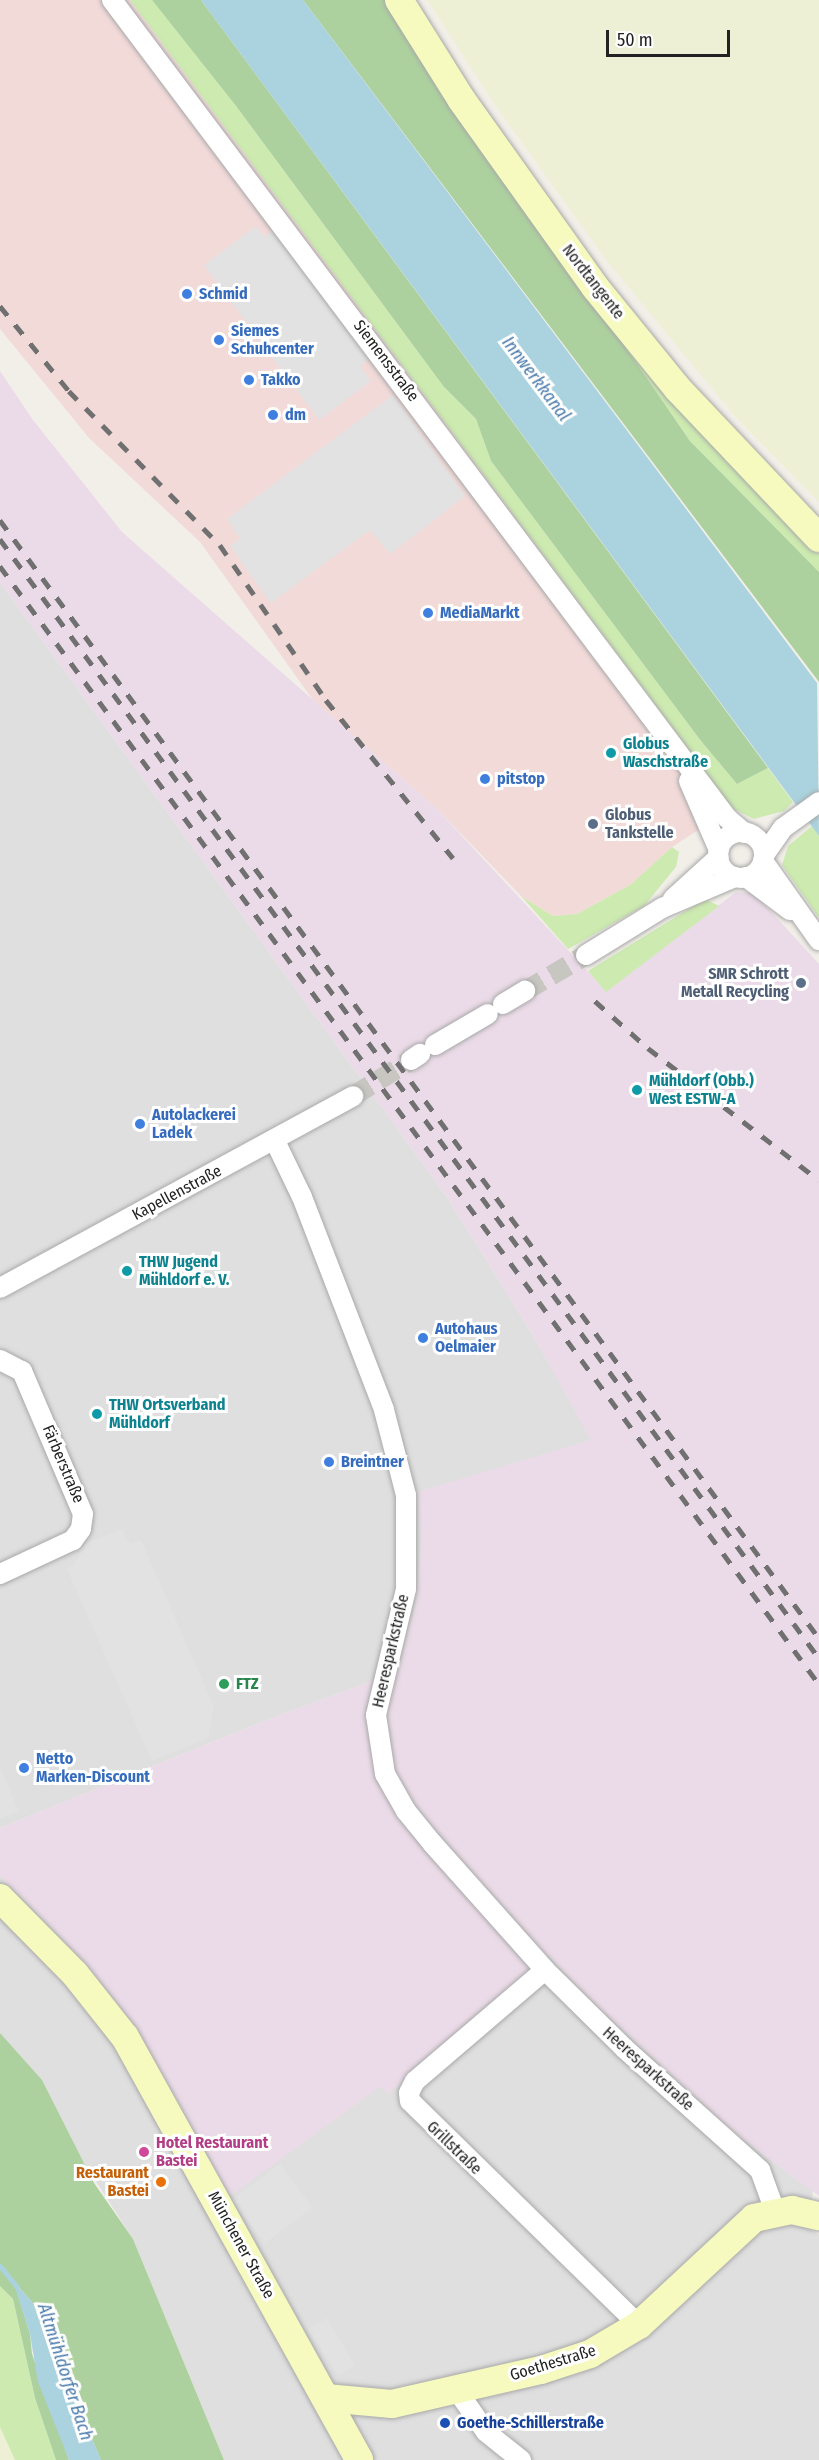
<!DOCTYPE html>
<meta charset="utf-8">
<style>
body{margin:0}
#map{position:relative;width:819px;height:2460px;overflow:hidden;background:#f2efe9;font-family:"Fira Sans Condensed",sans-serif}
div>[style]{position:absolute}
.residential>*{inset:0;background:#e0dfdf}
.commercial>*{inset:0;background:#f2dad9}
.industrial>*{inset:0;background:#ebdbe8}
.farmland>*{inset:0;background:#eef0d5}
.grass>*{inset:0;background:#cdebb0}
.forest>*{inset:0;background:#add19e}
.parking>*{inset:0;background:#e2e2e2;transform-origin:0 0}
.water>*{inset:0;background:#aad3df}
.stream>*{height:5px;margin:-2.5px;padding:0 2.5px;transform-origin:2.5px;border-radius:2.5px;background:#aad3df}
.street-tunnel>*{height:20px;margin-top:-10px;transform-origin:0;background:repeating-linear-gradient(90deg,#c8c6c1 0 20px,transparent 0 30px)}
.roads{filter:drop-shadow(0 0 2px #a9a9a9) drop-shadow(0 0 2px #a9a9a9)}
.street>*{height:20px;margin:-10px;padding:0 10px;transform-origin:10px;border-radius:10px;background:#fff}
.street>.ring{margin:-10px;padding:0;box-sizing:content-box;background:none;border:20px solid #fff;border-radius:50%}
.secondary>*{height:28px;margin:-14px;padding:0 14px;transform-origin:14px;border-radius:14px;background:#f7fabf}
.rail>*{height:4.5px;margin-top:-2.25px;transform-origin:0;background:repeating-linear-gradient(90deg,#707070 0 12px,transparent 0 24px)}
.dots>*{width:16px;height:16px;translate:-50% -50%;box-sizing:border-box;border:3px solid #fff;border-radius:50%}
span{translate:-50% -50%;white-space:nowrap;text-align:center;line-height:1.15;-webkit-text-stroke:6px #fff;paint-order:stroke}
.street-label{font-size:16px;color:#222}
.shop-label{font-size:16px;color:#366cbe;font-weight:700}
.left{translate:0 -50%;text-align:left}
.culture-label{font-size:16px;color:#0d838f;font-weight:700}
.service-label{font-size:16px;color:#4e5e75;font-weight:700}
.right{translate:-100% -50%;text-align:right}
.leisure-label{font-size:16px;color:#27864d;font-weight:700}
.hotel-label{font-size:16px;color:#b23c85;font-weight:700}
.food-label{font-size:16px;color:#c56008;font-weight:700}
.transit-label{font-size:16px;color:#164399;font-weight:700}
.water-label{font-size:18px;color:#4a7aab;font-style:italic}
.scale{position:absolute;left:606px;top:30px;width:124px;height:27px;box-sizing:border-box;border:3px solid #222;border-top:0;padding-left:8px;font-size:18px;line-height:21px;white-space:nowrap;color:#222;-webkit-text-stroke:4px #fff;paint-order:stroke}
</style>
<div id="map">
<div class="residential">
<div style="clip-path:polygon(0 582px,447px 1197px,533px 1335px,592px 1440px,419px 1492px,422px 1543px,417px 1600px,399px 1671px,267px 1720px,0 1828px)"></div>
<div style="clip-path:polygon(0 1876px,60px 1936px,116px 2002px,166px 2080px,230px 2195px,381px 2085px,388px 2093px,548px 1954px,587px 1996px,730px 2129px,813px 2191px,808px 2228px,819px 2235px,819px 2460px,224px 2460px,133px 2239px,0 2033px)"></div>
</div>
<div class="commercial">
<div style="clip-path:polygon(0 0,130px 0,732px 808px,672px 847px,630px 885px,577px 914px,553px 916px,522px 897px,436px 808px,313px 700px,200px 542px,89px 438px,0 329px)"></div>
</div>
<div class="industrial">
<div style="clip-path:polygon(0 371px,33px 420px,122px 532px,436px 808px,606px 991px,736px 892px,754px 893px,819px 964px,819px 2196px,730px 2129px,587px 1996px,548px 1954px,388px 2094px,381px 2086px,230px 2196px,166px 2080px,116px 2002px,60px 1936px,0 1876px,0 1828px,267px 1720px,399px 1671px,417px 1600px,422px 1543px,418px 1492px,591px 1440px,533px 1335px,447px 1197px,0 582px)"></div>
</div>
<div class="farmland">
<div style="clip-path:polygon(427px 0,819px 0,819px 502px,737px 419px,607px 261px,499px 111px)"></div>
<div style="clip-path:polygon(0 2427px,15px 2460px,0 2460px)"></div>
</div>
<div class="grass">
<div style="clip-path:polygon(130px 0,152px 0,236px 106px,444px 387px,476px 419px,491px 461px,701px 741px,737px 784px,768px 768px,793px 802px,784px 811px,754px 819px,732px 808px)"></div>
<div style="clip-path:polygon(578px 280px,744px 476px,819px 553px,819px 572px,690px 441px)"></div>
<div style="clip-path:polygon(812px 826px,819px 836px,819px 918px,782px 865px,788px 846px)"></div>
<div style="clip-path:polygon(672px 847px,679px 852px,676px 867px,644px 906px,568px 949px,522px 897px,553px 916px,577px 914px,630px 885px)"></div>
<div style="clip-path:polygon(705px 899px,719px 906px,606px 992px,588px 971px)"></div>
<div style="clip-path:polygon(0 2286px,13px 2299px,35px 2398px,56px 2460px,15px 2460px,0 2427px)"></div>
</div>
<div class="forest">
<div style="clip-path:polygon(152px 0,201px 0,768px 768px,737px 784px,701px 741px,491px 461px,476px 419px,444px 387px,236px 106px)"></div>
<div style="clip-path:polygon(303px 0,386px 0,690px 441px,819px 572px,819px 682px)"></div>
<div style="clip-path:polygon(0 2033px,42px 2080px,94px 2183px,133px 2239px,224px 2460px,101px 2460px,32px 2302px,14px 2282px,30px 2334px,32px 2354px,69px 2460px,56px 2460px,35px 2398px,13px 2299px,0 2286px)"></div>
</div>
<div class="parking">
<div style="clip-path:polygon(256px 226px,264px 237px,274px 230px,371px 357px,360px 366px,371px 381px,319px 420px,204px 265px)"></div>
<div style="clip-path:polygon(393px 395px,465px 496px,390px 554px,370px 530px,271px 603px,230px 546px,240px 538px,227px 519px)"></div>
<div style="clip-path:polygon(122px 1529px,130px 1544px,141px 1540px,214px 1707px,208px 1738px,152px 1761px,67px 1569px,74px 1565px,84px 1544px)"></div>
<div style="clip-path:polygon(0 1766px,19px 1812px,0 1818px)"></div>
<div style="left:280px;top:2164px;width:54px;height:60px;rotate:53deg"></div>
<div style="clip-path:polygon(327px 2318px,355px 2366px,338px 2375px,308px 2329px)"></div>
</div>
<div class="water">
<div style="clip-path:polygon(201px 0,303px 0,817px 683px,819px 836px)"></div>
<div style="clip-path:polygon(13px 2281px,32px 2302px,101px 2460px,69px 2460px,38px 2382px,30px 2334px)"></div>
</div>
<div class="stream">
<div style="left:0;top:2266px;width:26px;rotate:51deg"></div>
</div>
<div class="street-tunnel">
<div style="left:525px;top:991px;width:71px;rotate:-30.5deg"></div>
<div style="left:353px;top:1096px;width:68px;rotate:-31.8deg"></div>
</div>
<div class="roads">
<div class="street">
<div style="left:112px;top:0;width:1023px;rotate:53.06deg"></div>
<div style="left:727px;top:818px;width:23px;rotate:41deg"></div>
<div style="left:689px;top:781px;width:75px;rotate:66.5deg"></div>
<div class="ring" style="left:718px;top:832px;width:26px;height:26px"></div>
<div style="left:764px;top:855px;width:33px;rotate:-55deg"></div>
<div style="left:783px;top:828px;width:44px;rotate:-35.8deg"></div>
<div style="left:763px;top:861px;width:97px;rotate:54.7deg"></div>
<div style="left:746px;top:877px;width:55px;rotate:36.9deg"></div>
<div style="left:673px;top:899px;width:62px;rotate:-42.4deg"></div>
<div style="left:586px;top:955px;width:89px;rotate:-31.7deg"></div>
<div style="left:662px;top:908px;width:79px;rotate:-23deg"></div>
<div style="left:503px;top:1004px;width:26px;rotate:-31deg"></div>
<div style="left:435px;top:1045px;width:61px;rotate:-30.3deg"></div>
<div style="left:411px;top:1060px;width:11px;rotate:-34deg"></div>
<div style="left:275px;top:1141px;width:62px;rotate:64.3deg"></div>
<div style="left:302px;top:1197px;width:228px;rotate:68.9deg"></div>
<div style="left:384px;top:1410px;width:88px;rotate:75.5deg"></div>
<div style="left:406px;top:1495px;width:94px;rotate:90deg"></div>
<div style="left:406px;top:1589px;width:130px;rotate:103.4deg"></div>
<div style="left:376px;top:1715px;width:60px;rotate:81.3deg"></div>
<div style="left:385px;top:1774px;width:43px;rotate:60.4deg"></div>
<div style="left:406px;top:1811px;width:41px;rotate:50.9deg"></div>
<div style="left:432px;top:1843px;width:170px;rotate:48.3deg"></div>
<div style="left:545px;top:1970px;width:111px;rotate:44.6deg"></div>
<div style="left:624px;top:2048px;width:183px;rotate:41.9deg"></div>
<div style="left:760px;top:2170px;width:44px;rotate:69.9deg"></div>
<div style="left:0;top:1288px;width:402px;rotate:-28.5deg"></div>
<div style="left:0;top:1360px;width:25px;rotate:27deg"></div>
<div style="left:22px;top:1371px;width:155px;rotate:66.9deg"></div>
<div style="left:83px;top:1514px;width:15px;rotate:98deg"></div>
<div style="left:81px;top:1529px;width:14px;rotate:126deg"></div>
<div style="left:73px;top:1540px;width:81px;rotate:155deg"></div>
<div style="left:545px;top:1970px;width:171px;rotate:139.5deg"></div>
<div style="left:415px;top:2081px;width:13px;rotate:117deg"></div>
<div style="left:409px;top:2093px;width:8px;rotate:83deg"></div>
<div style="left:410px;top:2101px;width:320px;rotate:44.4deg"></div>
<div style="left:456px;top:2389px;width:52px;rotate:55.1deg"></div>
<div style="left:486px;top:2432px;width:45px;rotate:38.7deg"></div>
</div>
<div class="secondary">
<div style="left:399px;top:0;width:117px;rotate:57.9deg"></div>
<div style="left:461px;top:99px;width:231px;rotate:54.5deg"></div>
<div style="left:595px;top:287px;width:132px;rotate:50.9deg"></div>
<div style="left:678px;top:389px;width:205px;rotate:46.6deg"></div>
<div style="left:0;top:1898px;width:107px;rotate:45.4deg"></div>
<div style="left:75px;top:1974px;width:80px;rotate:51.6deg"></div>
<div style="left:125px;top:2037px;width:483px;rotate:61deg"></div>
<div style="left:326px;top:2398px;width:66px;rotate:5.2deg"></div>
<div style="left:392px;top:2404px;width:153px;rotate:-12.9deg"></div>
<div style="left:541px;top:2370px;width:52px;rotate:-18.1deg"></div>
<div style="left:590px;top:2354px;width:57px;rotate:-30.6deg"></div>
<div style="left:639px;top:2325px;width:157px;rotate:-42.9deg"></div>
<div style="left:754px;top:2218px;width:39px;rotate:-12deg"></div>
<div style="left:792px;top:2210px;width:28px;rotate:13deg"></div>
</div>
</div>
<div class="rail">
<div style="left:0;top:306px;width:109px;rotate:50.9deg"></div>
<div style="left:69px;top:391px;width:216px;rotate:45.6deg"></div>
<div style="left:220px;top:545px;width:188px;rotate:55.6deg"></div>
<div style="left:326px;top:700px;width:203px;rotate:51.2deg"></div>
<div style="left:0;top:520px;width:1386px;rotate:53.78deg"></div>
<div style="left:0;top:539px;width:1387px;rotate:53.8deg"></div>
<div style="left:0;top:566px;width:1386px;rotate:53.78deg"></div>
<div style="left:595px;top:1001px;width:71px;rotate:41.6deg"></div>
<div style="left:648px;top:1048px;width:216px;rotate:37.7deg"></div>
</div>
<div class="dots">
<div style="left:187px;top:294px;background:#3f7fe0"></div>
<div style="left:219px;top:340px;background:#3f7fe0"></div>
<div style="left:249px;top:380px;background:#3f7fe0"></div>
<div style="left:273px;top:415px;background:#3f7fe0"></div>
<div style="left:428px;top:613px;background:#3f7fe0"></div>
<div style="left:611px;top:753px;background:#0f9aa8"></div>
<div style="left:485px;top:779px;background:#3f7fe0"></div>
<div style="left:593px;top:824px;background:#5c6f8a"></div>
<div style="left:801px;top:983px;background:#5c6f8a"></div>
<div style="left:637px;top:1090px;background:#0f9aa8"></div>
<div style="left:140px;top:1124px;background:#3f7fe0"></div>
<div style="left:127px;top:1271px;background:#0f9aa8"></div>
<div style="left:423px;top:1338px;background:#3f7fe0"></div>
<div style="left:97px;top:1414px;background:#0f9aa8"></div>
<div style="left:329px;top:1462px;background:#3f7fe0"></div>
<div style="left:224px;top:1684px;background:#2e9e5b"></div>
<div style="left:24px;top:1768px;background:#3f7fe0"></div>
<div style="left:144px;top:2152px;background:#d1479c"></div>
<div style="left:161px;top:2182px;background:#e8710a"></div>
<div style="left:445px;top:2423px;background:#1a4fb4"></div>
</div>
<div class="street-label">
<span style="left:593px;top:282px;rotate:52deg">Nordtangente</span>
<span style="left:386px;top:361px;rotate:53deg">Siemensstraße</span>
<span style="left:177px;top:1193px;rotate:-28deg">Kapellenstraße</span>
<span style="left:63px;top:1464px;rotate:67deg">Färberstraße</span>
<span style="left:391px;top:1651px;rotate:-77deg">Heeresparkstraße</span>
<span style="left:648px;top:2069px;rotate:42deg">Heeresparkstraße</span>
<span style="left:454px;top:2148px;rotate:44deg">Grillstraße</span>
<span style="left:241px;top:2245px;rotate:61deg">Münchener Straße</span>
<span style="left:553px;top:2363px;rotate:-17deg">Goethestraße</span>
</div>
<div class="shop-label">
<span class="left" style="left:199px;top:294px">Schmid</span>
<span class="left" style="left:231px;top:340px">Siemes<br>Schuhcenter</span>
<span class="left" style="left:261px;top:380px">Takko</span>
<span class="left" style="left:285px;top:415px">dm</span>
<span class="left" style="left:440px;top:613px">MediaMarkt</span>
<span class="left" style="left:497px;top:779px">pitstop</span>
<span class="left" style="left:152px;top:1124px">Autolackerei<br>Ladek</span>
<span class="left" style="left:435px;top:1338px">Autohaus<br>Oelmaier</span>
<span class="left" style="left:341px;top:1462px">Breintner</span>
<span class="left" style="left:36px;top:1768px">Netto<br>Marken-Discount</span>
</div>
<div class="culture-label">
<span class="left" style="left:623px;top:753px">Globus<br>Waschstraße</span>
<span class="left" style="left:649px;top:1090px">Mühldorf (Obb.)<br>West ESTW-A</span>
<span class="left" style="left:139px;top:1271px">THW Jugend<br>Mühldorf e. V.</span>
<span class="left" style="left:109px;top:1414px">THW Ortsverband<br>Mühldorf</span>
</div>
<div class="service-label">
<span class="left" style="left:605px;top:824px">Globus<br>Tankstelle</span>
<span class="right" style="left:789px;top:983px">SMR Schrott<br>Metall Recycling</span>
</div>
<div class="leisure-label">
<span class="left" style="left:236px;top:1684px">FTZ</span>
</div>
<div class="hotel-label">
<span class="left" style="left:156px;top:2152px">Hotel Restaurant<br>Bastei</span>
</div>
<div class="food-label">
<span class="right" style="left:149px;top:2182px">Restaurant<br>Bastei</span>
</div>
<div class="transit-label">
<span class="left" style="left:457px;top:2423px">Goethe-Schillerstraße</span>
</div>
<div class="water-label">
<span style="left:536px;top:379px;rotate:53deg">Innwerkkanal</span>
<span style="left:65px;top:2372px;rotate:72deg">Altmühldorfer Bach</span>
</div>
<div class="scale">50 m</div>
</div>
